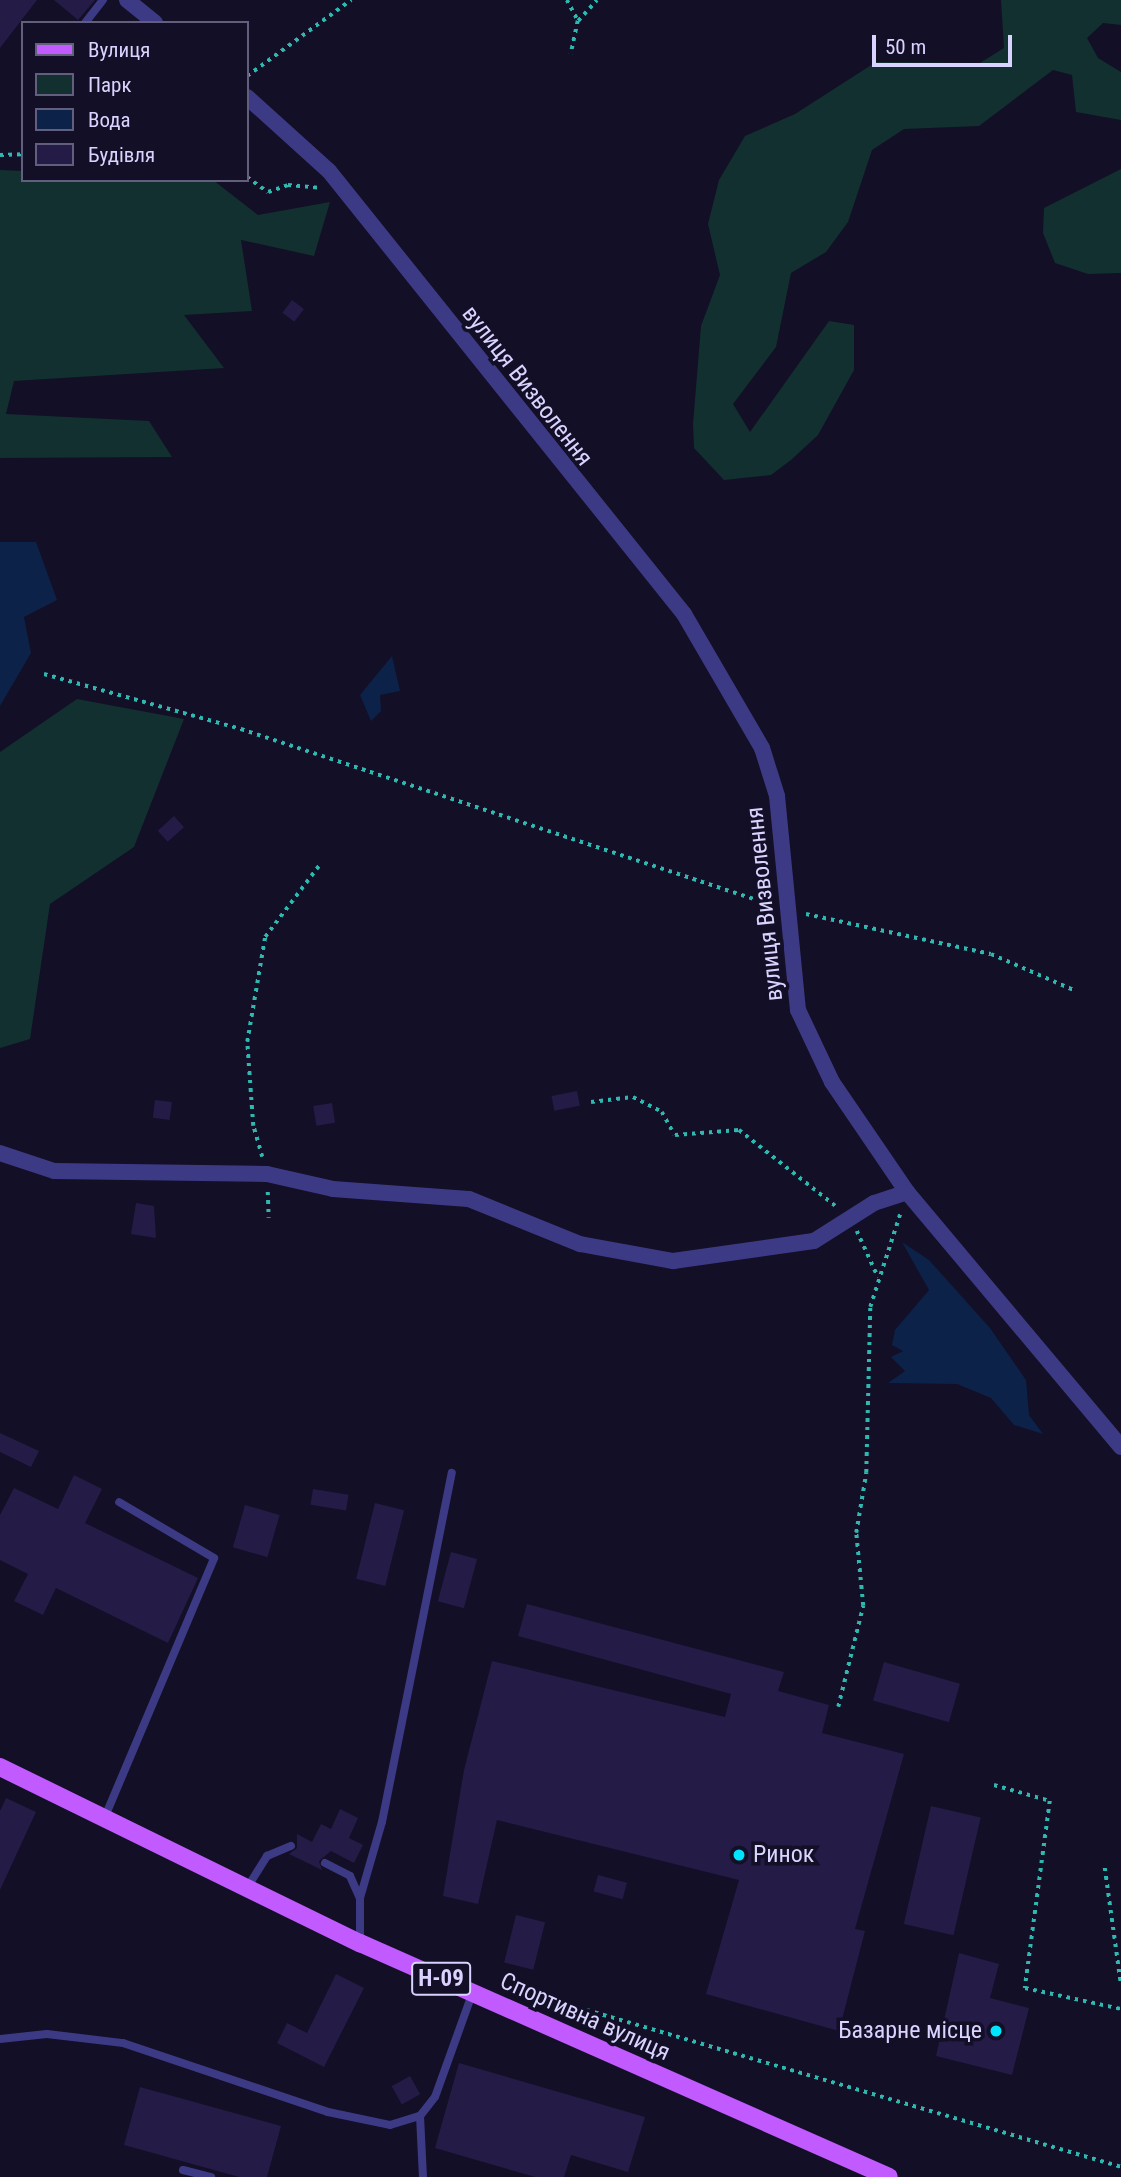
<!DOCTYPE html>
<meta charset="utf-8">
<style>
body{margin:0}
#map{position:relative;width:1121px;height:2177px;overflow:hidden;background:#130f26;font-family:"Roboto Condensed",sans-serif}
div>[style]{position:absolute}
.green>*{inset:0;background:#12302f}
.water>*{inset:0;background:#0c2248}
.building>*{inset:0;background:#241b47;transform-origin:0 0}
.path>*{height:3.5px;margin-top:-1.75px;transform-origin:0;background:repeating-linear-gradient(90deg,#2fb8b0 0 3.5px,transparent 0 8.5px)}
.lane>*{height:8px;margin:-4px;padding:0 4px;transform-origin:4px;border-radius:4px;background:#3d3a85}
.street>*{height:16px;margin:-8px;padding:0 8px;transform-origin:8px;border-radius:8px;background:#3d3a85}
.primary>*{height:18px;margin:-9px;padding:0 9px;transform-origin:9px;border-radius:9px;background:#c25bff}
.dots>*{width:19px;height:19px;translate:-50% -50%;box-sizing:border-box;border:4px solid #130f26;border-radius:50%}
span{translate:-50% -50%;white-space:nowrap;text-align:center;line-height:1.15;-webkit-text-stroke:7px #130f26;paint-order:stroke}
.shield-label span{padding:2px 5px;background:#130f26;border:2px solid;border-radius:5px;-webkit-text-stroke-width:0}
.shield-label{font-size:23px;color:#d9d4ff;font-weight:700}
.street-label{font-size:24px;color:#d9d4ff}
.poi-label{font-size:24px;color:#d9d4ff}
.left{translate:0 -50%;text-align:left}
.right{translate:-100% -50%;text-align:right}
.legend{position:absolute;left:21px;top:21px;width:228px;height:161px;box-sizing:border-box;background:#130f26;border:2px solid #625e7d;margin:0;padding:9px 12px;list-style:none;font-size:21px;color:#d9d4ff}
.legend li{display:flex;align-items:center;gap:14px;height:35px}
.legend b{width:35px;border:2px solid #625e7d}
.scale{position:absolute;left:872px;top:35px;width:140px;height:32px;box-sizing:border-box;border:4px solid #d9d4ff;border-top:0;padding-left:9px;font-size:21px;line-height:24px;white-space:nowrap;color:#d9d4ff;-webkit-text-stroke:5px #130f26;paint-order:stroke}
</style>
<div id="map">
<div class="green">
<div style="clip-path:polygon(1001px 0,1121px 0,1121px 25px,1103px 23px,1087px 38px,1098px 58px,1121px 72px,1121px 120px,1076px 112px,1072px 75px,1053px 70px,979px 126px,904px 129px,872px 150px,848px 222px,826px 252px,791px 273px,776px 347px,733px 404px,750px 432px,829px 321px,854px 325px,854px 370px,818px 435px,791px 460px,771px 475px,724px 480px,694px 448px,693px 424px,701px 326px,720px 275px,708px 224px,719px 180px,745px 136px,795px 114px,876px 62px,980px 63px,1004px 48px)"></div>
<div style="clip-path:polygon(1121px 169px,1121px 273px,1088px 274px,1055px 263px,1043px 233px,1044px 208px)"></div>
<div style="clip-path:polygon(0 170px,23px 171px,23px 180px,213px 180px,258px 215px,330px 202px,314px 256px,241px 240px,252px 311px,184px 315px,224px 368px,14px 381px,6px 414px,149px 421px,172px 457px,0 458px)"></div>
<div style="clip-path:polygon(77px 699px,184px 719px,134px 847px,50px 904px,30px 1039px,0 1048px,0 752px)"></div>
</div>
<div class="water">
<div style="clip-path:polygon(0 542px,36px 542px,57px 600px,24px 617px,31px 653px,0 706px)"></div>
<div style="clip-path:polygon(392px 656px,400px 691px,380px 695px,381px 711px,371px 721px,360px 695px)"></div>
<div style="clip-path:polygon(902px 1242px,929px 1260px,990px 1328px,1026px 1380px,1029px 1415px,1043px 1434px,1014px 1425px,991px 1398px,957px 1384px,888px 1383px,905px 1371px,891px 1357px,903px 1351px,892px 1345px,895px 1330px,929px 1290px)"></div>
</div>
<div class="building">
<div style="clip-path:polygon(0 0,37px 0,0 48px)"></div>
<div style="clip-path:polygon(54px 0,95px 0,78px 20px)"></div>
<div style="left:292px;top:300px;width:15px;height:16px;rotate:37deg"></div>
<div style="left:174px;top:816px;width:15px;height:22px;rotate:48deg"></div>
<div style="left:577px;top:1091px;width:15px;height:26px;rotate:79deg"></div>
<div style="left:155px;top:1100px;width:17px;height:18px;rotate:7deg"></div>
<div style="left:332px;top:1103px;width:20px;height:19px;rotate:81deg"></div>
<div style="clip-path:polygon(136px 1203px,154px 1206px,156px 1238px,131px 1234px)"></div>
<div style="clip-path:polygon(0 1433px,39px 1451px,31px 1467px,0 1452px)"></div>
<div style="clip-path:polygon(74px 1475px,102px 1489px,85px 1523px,198px 1578px,168px 1643px,56px 1588px,43px 1615px,14px 1601px,28px 1574px,0 1560px,0 1515px,14px 1488px,58px 1509px)"></div>
<div style="left:313px;top:1489px;width:36px;height:16px;rotate:9deg"></div>
<div style="left:375px;top:1503px;width:30px;height:78px;rotate:14deg"></div>
<div style="left:245px;top:1505px;width:36px;height:44px;rotate:16deg"></div>
<div style="left:451px;top:1552px;width:27px;height:51px;rotate:15deg"></div>
<div style="clip-path:polygon(527px 1604px,784px 1672px,778px 1691px,829px 1705px,822px 1733px,904px 1754px,855px 1929px,865px 1931px,839px 2031px,706px 1994px,739px 1880px,497px 1820px,478px 1904px,443px 1896px,464px 1770px,492px 1661px,725px 1717px,731px 1694px,518px 1636px)"></div>
<div style="left:884px;top:1662px;width:79px;height:40px;rotate:16deg"></div>
<div style="clip-path:polygon(6px 1798px,36px 1812px,0 1890px,0 1811px)"></div>
<div style="left:931px;top:1806px;width:51px;height:121px;rotate:13deg"></div>
<div style="clip-path:polygon(340px 1809px,358px 1818px,349px 1838px,363px 1845px,354px 1863px,331px 1851px,319px 1861px,322px 1870px,289px 1854px,297px 1848px,297px 1834px,312px 1842px,321px 1824px,331px 1829px)"></div>
<div style="left:598px;top:1875px;width:30px;height:17px;rotate:15deg"></div>
<div style="left:516px;top:1915px;width:30px;height:49px;rotate:14deg"></div>
<div style="clip-path:polygon(959px 1953px,999px 1964px,990px 1998px,1029px 2008px,1012px 2075px,936px 2056px)"></div>
<div style="clip-path:polygon(336px 1974px,364px 1988px,324px 2067px,277px 2043px,287px 2023px,307px 2033px)"></div>
<div style="clip-path:polygon(459px 2063px,645px 2117px,628px 2172px,571px 2155px,564px 2177px,535px 2177px,435px 2148px)"></div>
<div style="left:410px;top:2076px;width:21px;height:21px;rotate:61deg"></div>
<div style="clip-path:polygon(140px 2087px,281px 2126px,267px 2177px,239px 2177px,124px 2145px)"></div>
</div>
<div class="path">
<div style="left:567px;top:0;width:24px;rotate:62deg"></div>
<div style="left:578px;top:21px;width:34px;rotate:102deg"></div>
<div style="left:578px;top:21px;width:28px;rotate:-48deg"></div>
<div style="left:247px;top:76px;width:129px;rotate:-36.2deg"></div>
<div style="left:0;top:155px;width:23px;rotate:-2deg"></div>
<div style="left:247px;top:177px;width:26px;rotate:36deg"></div>
<div style="left:268px;top:192px;width:21px;rotate:-19deg"></div>
<div style="left:288px;top:185px;width:33px;rotate:5deg"></div>
<div style="left:44px;top:674px;width:205px;rotate:15.6deg"></div>
<div style="left:241px;top:729px;width:559px;rotate:18.34deg"></div>
<div style="left:806px;top:914px;width:189px;rotate:12.2deg"></div>
<div style="left:991px;top:954px;width:93px;rotate:23.5deg"></div>
<div style="left:591px;top:1102px;width:42px;rotate:-6.8deg"></div>
<div style="left:633px;top:1097px;width:33px;rotate:27deg"></div>
<div style="left:662px;top:1112px;width:26px;rotate:61deg"></div>
<div style="left:675px;top:1135px;width:64px;rotate:-4.5deg"></div>
<div style="left:739px;top:1130px;width:125px;rotate:38.2deg"></div>
<div style="left:262px;top:1157px;width:32px;rotate:-106deg"></div>
<div style="left:253px;top:1126px;width:84px;rotate:-94.1deg"></div>
<div style="left:247px;top:1042px;width:107px;rotate:-80.3deg"></div>
<div style="left:265px;top:937px;width:93px;rotate:-52.9deg"></div>
<div style="left:268px;top:1192px;width:26px;rotate:88deg"></div>
<div style="left:857px;top:1231px;width:51px;rotate:65.5deg"></div>
<div style="left:838px;top:1707px;width:104px;rotate:-76.1deg"></div>
<div style="left:863px;top:1606px;width:73px;rotate:-95.5deg"></div>
<div style="left:856px;top:1533px;width:61px;rotate:-80.5deg"></div>
<div style="left:866px;top:1473px;width:166px;rotate:-88.6deg"></div>
<div style="left:870px;top:1307px;width:101px;rotate:-72.1deg"></div>
<div style="left:994px;top:1785px;width:58px;rotate:15.9deg"></div>
<div style="left:1050px;top:1801px;width:189px;rotate:97.6deg"></div>
<div style="left:1025px;top:1988px;width:98px;rotate:12.3deg"></div>
<div style="left:1105px;top:1868px;width:116px;rotate:82.1deg"></div>
<div style="left:505px;top:1986px;width:642px;rotate:16.37deg"></div>
</div>
<div class="lane">
<div style="left:85px;top:23px;width:29px;rotate:-52deg"></div>
<div style="left:104px;top:1819px;width:283px;rotate:-67.1deg"></div>
<div style="left:214px;top:1558px;width:110px;rotate:-149.5deg"></div>
<div style="left:325px;top:1863px;width:28px;rotate:27deg"></div>
<div style="left:350px;top:1876px;width:24px;rotate:66deg"></div>
<div style="left:360px;top:1898px;width:45px;rotate:90deg"></div>
<div style="left:247px;top:1888px;width:38px;rotate:-58deg"></div>
<div style="left:267px;top:1856px;width:26px;rotate:-23deg"></div>
<div style="left:360px;top:1898px;width:79px;rotate:-73.9deg"></div>
<div style="left:382px;top:1822px;width:356px;rotate:-78.7deg"></div>
<div style="left:0;top:2039px;width:47px;rotate:-6.1deg"></div>
<div style="left:47px;top:2034px;width:77px;rotate:6.8deg"></div>
<div style="left:123px;top:2043px;width:216px;rotate:18.6deg"></div>
<div style="left:328px;top:2112px;width:63px;rotate:11.8deg"></div>
<div style="left:390px;top:2125px;width:31px;rotate:-17deg"></div>
<div style="left:420px;top:2116px;width:24px;rotate:-52deg"></div>
<div style="left:435px;top:2097px;width:109px;rotate:-70.2deg"></div>
<div style="left:420px;top:2116px;width:61px;rotate:87.2deg"></div>
<div style="left:183px;top:2170px;width:29px;rotate:14deg"></div>
</div>
<div class="street">
<div style="left:127px;top:0;width:36px;rotate:39deg"></div>
<div style="left:247px;top:97px;width:110px;rotate:42.1deg"></div>
<div style="left:329px;top:171px;width:568px;rotate:51.29deg"></div>
<div style="left:684px;top:614px;width:155px;rotate:59.8deg"></div>
<div style="left:762px;top:748px;width:50px;rotate:72.6deg"></div>
<div style="left:777px;top:796px;width:215px;rotate:84.4deg"></div>
<div style="left:798px;top:1010px;width:80px;rotate:64.7deg"></div>
<div style="left:832px;top:1082px;width:133px;rotate:55.7deg"></div>
<div style="left:907px;top:1192px;width:333px;rotate:50deg"></div>
<div style="left:0;top:1153px;width:57px;rotate:18.4deg"></div>
<div style="left:54px;top:1171px;width:213px;rotate:0.8deg"></div>
<div style="left:267px;top:1174px;width:68px;rotate:12.8deg"></div>
<div style="left:333px;top:1189px;width:136px;rotate:4.2deg"></div>
<div style="left:469px;top:1199px;width:120px;rotate:22.1deg"></div>
<div style="left:580px;top:1244px;width:95px;rotate:10.4deg"></div>
<div style="left:673px;top:1261px;width:142px;rotate:-8.1deg"></div>
<div style="left:814px;top:1241px;width:71px;rotate:-32.3deg"></div>
<div style="left:874px;top:1203px;width:35px;rotate:-18deg"></div>
</div>
<div class="primary">
<div style="left:0;top:1767px;width:401px;rotate:26.1deg"></div>
<div style="left:360px;top:1943px;width:578px;rotate:23.86deg"></div>
</div>
<div class="dots">
<div style="left:739px;top:1855px;background:#00e5ff"></div>
<div style="left:996px;top:2031px;background:#00e5ff"></div>
</div>
<div class="shield-label">
<span style="left:441px;top:1979px">Н-09</span>
</div>
<div class="street-label">
<span style="left:527px;top:386px;rotate:52deg">вулиця Визволення</span>
<span style="left:765px;top:904px;rotate:-96deg">вулиця Визволення</span>
<span style="left:585px;top:2017px;rotate:24deg">Спортивна вулиця</span>
</div>
<div class="poi-label">
<span class="left" style="left:753px;top:1855px">Ринок</span>
<span class="right" style="left:982px;top:2031px">Базарне місце</span>
</div>
<ul class="legend">
<li><b style="height:9px;background:#c25bff"></b>Вулиця</li>
<li><b style="height:19px;background:#12302f"></b>Парк</li>
<li><b style="height:19px;background:#0c2248"></b>Вода</li>
<li><b style="height:19px;background:#241b47"></b>Будівля</li>
</ul>
<div class="scale">50 m</div>
</div>
